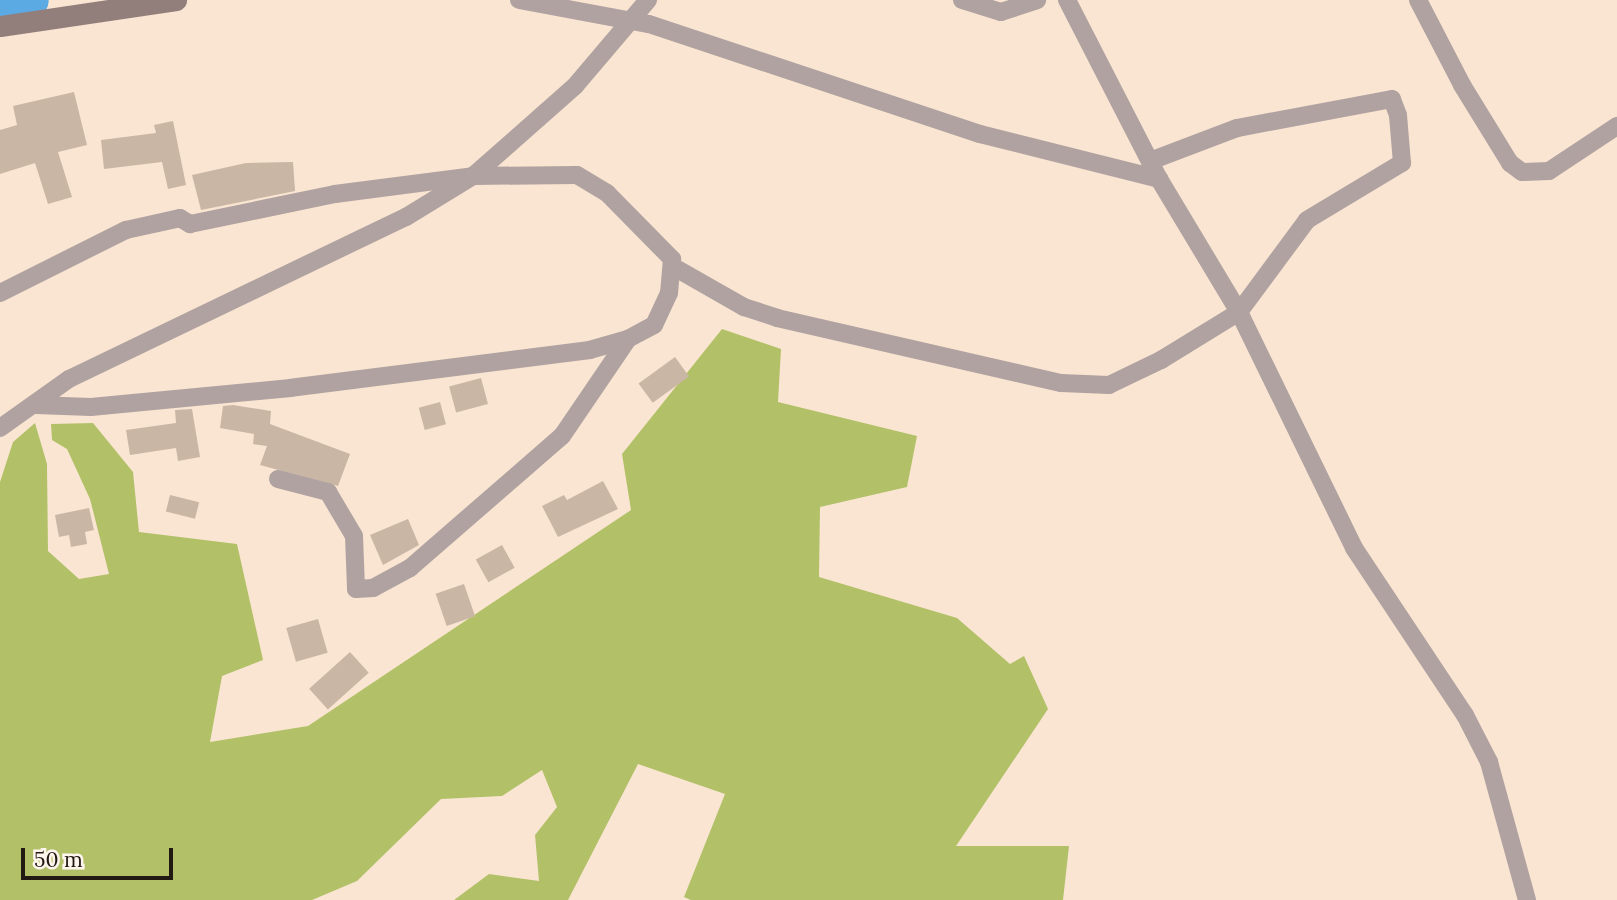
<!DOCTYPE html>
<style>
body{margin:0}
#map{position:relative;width:1617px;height:900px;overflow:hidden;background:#fae5d2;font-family:Lora,serif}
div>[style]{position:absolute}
.forest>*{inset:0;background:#b2c168}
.river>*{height:37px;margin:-18.5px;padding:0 18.5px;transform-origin:18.5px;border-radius:18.5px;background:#5baae3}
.building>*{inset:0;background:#cab6a4;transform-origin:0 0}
.minor>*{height:18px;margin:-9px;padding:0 9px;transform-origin:9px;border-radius:9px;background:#afa2a0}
.secondary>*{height:21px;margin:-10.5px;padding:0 10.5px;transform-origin:10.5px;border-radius:10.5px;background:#927f7c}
span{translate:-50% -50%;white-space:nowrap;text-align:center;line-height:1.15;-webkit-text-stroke:5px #fef5ed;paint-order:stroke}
.scale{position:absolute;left:21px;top:848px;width:152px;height:32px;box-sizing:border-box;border:4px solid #211a13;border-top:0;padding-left:9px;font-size:21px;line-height:24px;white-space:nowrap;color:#211a13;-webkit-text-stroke:5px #fef5ed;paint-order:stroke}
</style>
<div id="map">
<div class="forest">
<div style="clip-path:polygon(722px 329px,781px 349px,778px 402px,917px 436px,907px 487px,820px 507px,819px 577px,957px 618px,1010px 664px,1024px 656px,1048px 709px,956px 846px,1069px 846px,1063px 900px,691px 900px,684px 897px,725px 794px,638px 764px,568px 900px,454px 900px,489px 874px,539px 881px,535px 835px,557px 807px,542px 770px,502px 796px,441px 799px,357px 881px,312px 900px,0 900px,0 482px,13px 442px,35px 423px,47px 464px,48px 551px,79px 579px,109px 574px,90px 499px,67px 449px,52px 440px,51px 424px,93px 423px,133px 472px,139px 532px,237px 544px,263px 660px,222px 676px,210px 742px,308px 726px,631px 510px,622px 454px)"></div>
</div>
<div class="river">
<div style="left:0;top:9px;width:31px;rotate:-17deg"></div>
</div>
<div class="building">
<div style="clip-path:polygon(74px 92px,87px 145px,58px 152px,72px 197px,48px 204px,35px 163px,0 174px,0 130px,17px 125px,13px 106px)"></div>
<div style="clip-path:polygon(173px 121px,186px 185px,168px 189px,162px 162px,104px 169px,101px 140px,156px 133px,154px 125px)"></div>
<div style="clip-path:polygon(293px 162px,295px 191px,201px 210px,192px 175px,246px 163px)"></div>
<div style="left:675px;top:357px;width:24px;height:45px;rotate:54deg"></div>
<div style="left:481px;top:378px;width:27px;height:33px;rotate:75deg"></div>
<div style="left:440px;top:402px;width:23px;height:22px;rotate:75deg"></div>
<div style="clip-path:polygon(233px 405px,271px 411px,270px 424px,350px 454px,338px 486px,260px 465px,267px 446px,253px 444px,254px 434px,220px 428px,223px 406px)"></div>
<div style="clip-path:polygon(192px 409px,200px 457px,178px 461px,176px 448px,130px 455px,126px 430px,176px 423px,175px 410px)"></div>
<div style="clip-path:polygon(603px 481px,618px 509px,558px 537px,542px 506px,564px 495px,567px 500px)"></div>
<div style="left:170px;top:495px;width:30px;height:17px;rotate:14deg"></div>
<div style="clip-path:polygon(89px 508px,94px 530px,85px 532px,87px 544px,71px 547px,69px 535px,59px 537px,55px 515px)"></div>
<div style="clip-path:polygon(408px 519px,419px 545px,383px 565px,370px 535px)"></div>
<div style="left:502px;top:545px;width:26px;height:30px;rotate:61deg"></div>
<div style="left:464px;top:584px;width:34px;height:30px;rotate:71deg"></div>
<div style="left:318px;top:619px;width:35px;height:33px;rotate:74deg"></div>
<div style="left:350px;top:652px;width:28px;height:55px;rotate:48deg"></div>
</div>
<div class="minor">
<div style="left:519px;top:0;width:132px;rotate:10.5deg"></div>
<div style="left:649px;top:24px;width:349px;rotate:18.4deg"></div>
<div style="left:980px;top:134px;width:185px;rotate:14.1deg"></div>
<div style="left:962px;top:0;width:41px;rotate:17.1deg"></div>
<div style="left:1001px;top:12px;width:38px;rotate:-18deg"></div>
<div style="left:1067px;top:0;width:201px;rotate:62.8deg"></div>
<div style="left:1159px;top:179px;width:155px;rotate:59deg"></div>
<div style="left:1239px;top:312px;width:263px;rotate:64deg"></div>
<div style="left:1354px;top:548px;width:201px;rotate:56.4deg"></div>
<div style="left:1465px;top:715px;width:53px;rotate:62.9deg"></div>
<div style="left:1489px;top:762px;width:143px;rotate:74.6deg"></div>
<div style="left:1418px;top:0;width:96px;rotate:62.6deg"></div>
<div style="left:1462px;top:85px;width:92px;rotate:58.4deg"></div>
<div style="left:1510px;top:163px;width:15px;rotate:37deg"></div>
<div style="left:1522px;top:172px;width:27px;rotate:-2deg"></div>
<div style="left:1549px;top:171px;width:82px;rotate:-33.5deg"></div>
<div style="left:672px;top:266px;width:83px;rotate:29.7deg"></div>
<div style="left:744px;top:307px;width:35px;rotate:18deg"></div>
<div style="left:777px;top:318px;width:291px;rotate:12.9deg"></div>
<div style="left:1061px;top:383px;width:48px;rotate:2.4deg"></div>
<div style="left:1109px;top:385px;width:58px;rotate:-25.7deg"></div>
<div style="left:1161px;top:360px;width:92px;rotate:-31.6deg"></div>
<div style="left:1239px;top:312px;width:114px;rotate:-53.5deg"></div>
<div style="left:1307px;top:220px;width:111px;rotate:-31deg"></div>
<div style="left:1402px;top:163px;width:48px;rotate:-94.8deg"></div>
<div style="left:1398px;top:115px;width:17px;rotate:-111deg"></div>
<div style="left:1392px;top:99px;width:158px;rotate:169.4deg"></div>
<div style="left:1237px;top:128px;width:93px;rotate:159.2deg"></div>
<div style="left:0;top:293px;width:141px;rotate:-26.6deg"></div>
<div style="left:126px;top:230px;width:55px;rotate:-12.5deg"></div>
<div style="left:180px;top:218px;width:12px;rotate:31deg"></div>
<div style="left:190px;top:224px;width:148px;rotate:-11.7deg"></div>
<div style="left:335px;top:194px;width:139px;rotate:-7.4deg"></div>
<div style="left:473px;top:176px;width:104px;rotate:-0.6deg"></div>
<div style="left:577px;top:175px;width:35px;rotate:31deg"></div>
<div style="left:607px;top:193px;width:93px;rotate:45.4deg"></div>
<div style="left:672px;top:259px;width:34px;rotate:95deg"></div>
<div style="left:669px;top:293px;width:35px;rotate:115deg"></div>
<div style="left:654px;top:325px;width:30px;rotate:152deg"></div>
<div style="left:628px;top:339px;width:40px;rotate:164deg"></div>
<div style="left:590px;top:350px;width:301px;rotate:172.8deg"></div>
<div style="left:291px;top:388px;width:201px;rotate:174.6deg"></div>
<div style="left:91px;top:407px;width:55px;rotate:-177.9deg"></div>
<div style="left:0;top:428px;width:85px;rotate:-35.4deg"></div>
<div style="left:69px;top:379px;width:374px;rotate:-25.7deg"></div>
<div style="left:406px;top:217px;width:79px;rotate:-31.5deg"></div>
<div style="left:473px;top:176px;width:136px;rotate:-41.4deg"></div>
<div style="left:575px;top:86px;width:113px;rotate:-49.7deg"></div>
<div style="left:278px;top:479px;width:52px;rotate:14.6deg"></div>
<div style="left:328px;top:492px;width:51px;rotate:59.4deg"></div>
<div style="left:354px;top:536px;width:53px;rotate:87.8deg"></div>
<div style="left:356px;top:589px;width:17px;rotate:-3deg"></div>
<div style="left:373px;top:588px;width:42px;rotate:-28.4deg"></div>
<div style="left:410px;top:568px;width:201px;rotate:-41deg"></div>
<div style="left:562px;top:436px;width:117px;rotate:-55.8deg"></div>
</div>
<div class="secondary">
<div style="left:0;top:26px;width:178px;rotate:-8.4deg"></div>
</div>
<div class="scale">50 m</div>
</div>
